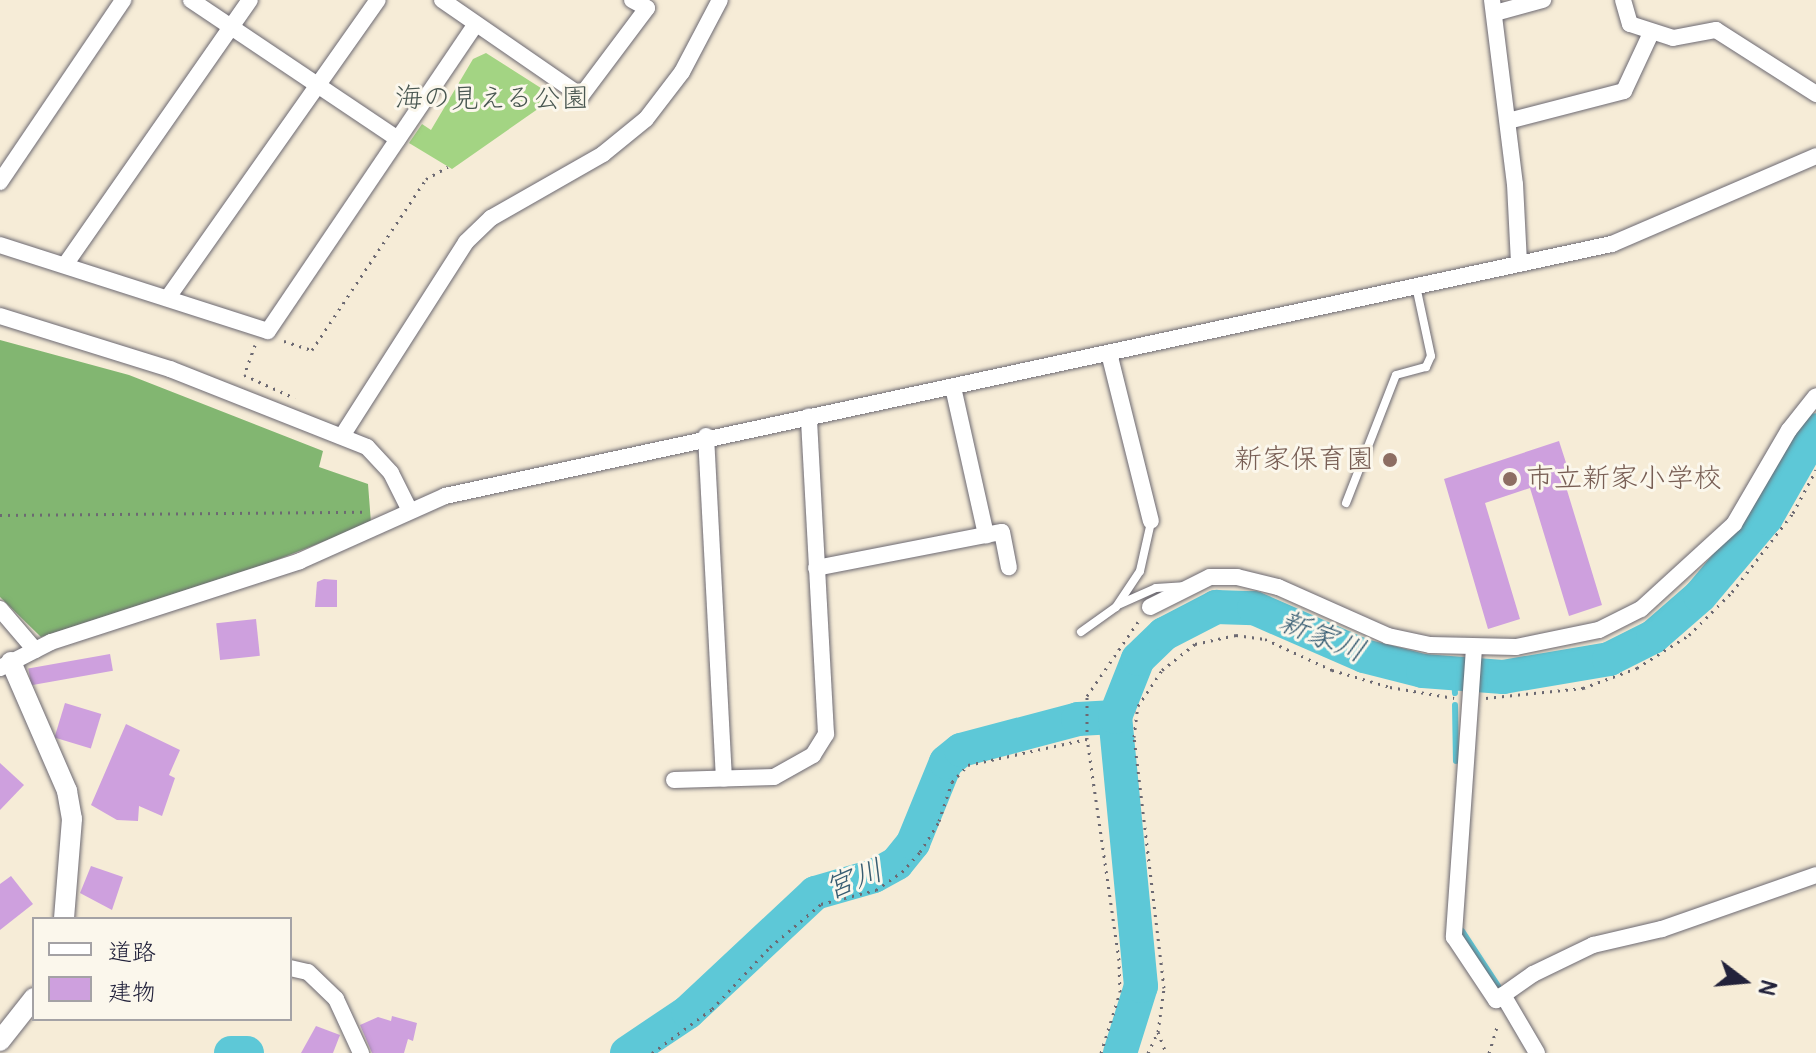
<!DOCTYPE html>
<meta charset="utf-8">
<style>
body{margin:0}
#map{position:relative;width:1816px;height:1053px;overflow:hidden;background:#f6ecd7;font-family:Pangolin,"Klee One",sans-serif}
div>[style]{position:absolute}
.green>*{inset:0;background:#a3d483}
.forest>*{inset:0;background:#82b671}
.stream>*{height:6px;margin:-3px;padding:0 3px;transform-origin:3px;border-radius:3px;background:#5dc8d7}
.river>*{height:34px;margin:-17px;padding:0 17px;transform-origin:17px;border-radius:17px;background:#5dc8d7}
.building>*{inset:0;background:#cea0de;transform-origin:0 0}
.path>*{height:3px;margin-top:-1.5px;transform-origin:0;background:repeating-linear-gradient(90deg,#6c6972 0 2px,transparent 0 8px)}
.roads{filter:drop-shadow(0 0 2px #6c6972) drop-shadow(0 0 2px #6c6972)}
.service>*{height:8px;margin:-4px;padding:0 4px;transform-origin:4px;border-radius:4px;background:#fff}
.minor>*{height:16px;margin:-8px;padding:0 8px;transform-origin:8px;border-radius:8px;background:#fff}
.tertiary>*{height:20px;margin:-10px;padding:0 10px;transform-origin:10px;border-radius:10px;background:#fff}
.dots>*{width:22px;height:22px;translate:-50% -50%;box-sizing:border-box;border:4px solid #fbf7ec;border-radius:50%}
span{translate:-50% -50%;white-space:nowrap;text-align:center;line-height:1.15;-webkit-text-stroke:6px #fbf7ec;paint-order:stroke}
.park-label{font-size:28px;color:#495751}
.education-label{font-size:28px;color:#785e54}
.right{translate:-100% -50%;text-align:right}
.left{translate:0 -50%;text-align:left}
.water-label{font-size:30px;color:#375c72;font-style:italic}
.legend{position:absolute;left:32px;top:917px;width:260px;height:104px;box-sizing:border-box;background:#fbf7ec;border:2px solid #a4a2a5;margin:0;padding:10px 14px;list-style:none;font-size:24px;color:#22223b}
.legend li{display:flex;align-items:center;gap:16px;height:40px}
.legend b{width:40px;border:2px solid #a4a2a5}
.north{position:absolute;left:1704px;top:941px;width:80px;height:80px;-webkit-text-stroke:6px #fbf7ec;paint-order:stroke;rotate:106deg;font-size:22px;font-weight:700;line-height:32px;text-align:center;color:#22223b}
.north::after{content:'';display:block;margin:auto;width:28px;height:36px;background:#22223b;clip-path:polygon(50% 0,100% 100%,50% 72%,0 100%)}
</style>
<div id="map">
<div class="green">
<div style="clip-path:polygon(486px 53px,555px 97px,452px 169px,409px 143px,422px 124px,431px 130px,473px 59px)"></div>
</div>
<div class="forest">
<div style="clip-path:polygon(0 340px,129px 375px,323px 451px,319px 467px,368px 484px,371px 523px,266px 564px,41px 637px,0 597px)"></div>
</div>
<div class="stream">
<div style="left:1454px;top:674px;width:19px;rotate:87deg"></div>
<div style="left:1455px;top:705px;width:56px;rotate:89deg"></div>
<div style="left:1462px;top:931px;width:66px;rotate:56.8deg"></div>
</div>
<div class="river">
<div style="left:231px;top:1053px;width:16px"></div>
<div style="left:627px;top:1053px;width:73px;rotate:-33.9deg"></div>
<div style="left:688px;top:1012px;width:174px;rotate:-43.1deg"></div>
<div style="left:815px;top:893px;width:61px;rotate:-16.1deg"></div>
<div style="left:874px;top:876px;width:26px;rotate:-29deg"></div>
<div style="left:897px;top:863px;width:26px;rotate:-51deg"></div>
<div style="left:913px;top:843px;width:87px;rotate:-67.8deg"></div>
<div style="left:946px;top:762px;width:19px;rotate:-39deg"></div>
<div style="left:961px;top:750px;width:121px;rotate:-14.8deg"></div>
<div style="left:1078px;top:719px;width:37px;rotate:-3deg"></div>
<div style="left:1120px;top:1053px;width:70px;rotate:-72.6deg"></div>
<div style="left:1141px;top:986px;width:270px;rotate:-95.5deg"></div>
<div style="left:1115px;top:717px;width:62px;rotate:-68.4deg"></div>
<div style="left:1138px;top:659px;width:36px;rotate:-44deg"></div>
<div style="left:1164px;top:634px;width:59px;rotate:-27.4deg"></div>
<div style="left:1216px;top:607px;width:38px;rotate:2deg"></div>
<div style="left:1254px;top:608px;width:120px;rotate:23.6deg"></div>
<div style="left:1364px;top:656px;width:61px;rotate:14.3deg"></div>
<div style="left:1423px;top:671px;width:80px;rotate:4.3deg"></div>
<div style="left:1503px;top:677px;width:108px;rotate:-9.6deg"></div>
<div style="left:1609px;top:659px;width:49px;rotate:-26.6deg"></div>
<div style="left:1653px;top:637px;width:62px;rotate:-41.1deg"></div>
<div style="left:1700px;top:596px;width:102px;rotate:-49.8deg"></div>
<div style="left:1766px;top:518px;width:101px;rotate:-60.4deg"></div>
</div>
<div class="building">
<div style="clip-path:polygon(1559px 441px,1570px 475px,1563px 477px,1602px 605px,1569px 616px,1530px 488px,1485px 503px,1520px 619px,1488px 629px,1444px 479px)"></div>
<div style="clip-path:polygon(324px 579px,337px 580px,337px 607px,315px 607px,317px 582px)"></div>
<div style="left:256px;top:619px;width:37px;height:40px;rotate:84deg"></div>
<div style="left:110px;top:654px;width:17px;height:83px;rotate:80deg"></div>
<div style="left:65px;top:703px;width:38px;height:36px;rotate:17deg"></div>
<div style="clip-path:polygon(126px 724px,180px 750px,169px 775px,175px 778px,162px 816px,139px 806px,138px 821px,117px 820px,91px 805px)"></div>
<div style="clip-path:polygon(0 763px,24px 785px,0 810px)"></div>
<div style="clip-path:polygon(91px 866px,123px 877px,112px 910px,80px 893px)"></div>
<div style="clip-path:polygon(11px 876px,33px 904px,0 930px,0 884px)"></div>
<div style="clip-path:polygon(392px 1016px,417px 1023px,413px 1041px,408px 1039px,404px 1053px,372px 1053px,360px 1025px,378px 1017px,391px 1021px)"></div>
<div style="clip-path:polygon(316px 1026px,340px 1035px,333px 1053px,301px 1053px)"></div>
</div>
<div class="path">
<div style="left:284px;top:341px;width:29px;rotate:18deg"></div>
<div style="left:312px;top:350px;width:206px;rotate:-56.3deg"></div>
<div style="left:426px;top:179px;width:25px;rotate:-29deg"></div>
<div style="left:255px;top:345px;width:32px;rotate:110deg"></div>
<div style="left:244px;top:375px;width:56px;rotate:24.3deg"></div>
<div style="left:0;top:515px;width:364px;rotate:-0.5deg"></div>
<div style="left:1486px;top:698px;width:98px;rotate:-5.9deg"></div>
<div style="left:1583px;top:688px;width:58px;rotate:-20.3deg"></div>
<div style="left:1637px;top:668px;width:62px;rotate:-32.4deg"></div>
<div style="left:1689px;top:635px;width:61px;rotate:-45deg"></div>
<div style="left:1732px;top:592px;width:100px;rotate:-52.3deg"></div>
<div style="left:1793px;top:513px;width:49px;rotate:-61.9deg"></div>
<div style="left:1158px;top:1032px;width:22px;rotate:69deg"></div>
<div style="left:652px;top:1053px;width:74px;rotate:-36.3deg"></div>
<div style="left:712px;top:1009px;width:85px;rotate:-46.9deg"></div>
<div style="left:770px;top:947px;width:67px;rotate:-40.1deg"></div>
<div style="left:821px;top:904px;width:57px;rotate:-14.3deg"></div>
<div style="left:876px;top:890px;width:32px;rotate:-35deg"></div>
<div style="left:902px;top:872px;width:27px;rotate:-48deg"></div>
<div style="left:920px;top:852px;width:36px;rotate:-58deg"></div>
<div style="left:939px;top:821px;width:41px;rotate:-71.6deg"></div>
<div style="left:952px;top:782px;width:23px;rotate:-47deg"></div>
<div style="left:968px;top:765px;width:122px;rotate:-12.3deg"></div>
<div style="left:1101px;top:1053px;width:64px;rotate:-72.7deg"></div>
<div style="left:1120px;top:992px;width:32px;rotate:-92deg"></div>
<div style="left:1119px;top:960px;width:223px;rotate:-98.2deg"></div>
<div style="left:1087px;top:739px;width:43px;rotate:-90deg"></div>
<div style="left:1087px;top:696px;width:93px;rotate:-55.5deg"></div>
<div style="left:1148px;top:1053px;width:23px;rotate:-65deg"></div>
<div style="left:1158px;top:1032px;width:44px;rotate:-82.2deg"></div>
<div style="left:1164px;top:988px;width:253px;rotate:-96.8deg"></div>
<div style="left:1134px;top:737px;width:31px;rotate:-83deg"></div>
<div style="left:1138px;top:706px;width:43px;rotate:-56.3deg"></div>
<div style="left:1162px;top:670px;width:42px;rotate:-38.2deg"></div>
<div style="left:1195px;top:644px;width:42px;rotate:-12.4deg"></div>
<div style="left:1236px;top:635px;width:29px;rotate:8deg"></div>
<div style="left:1265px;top:639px;width:74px;rotate:24.8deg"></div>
<div style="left:1332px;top:670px;width:60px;rotate:16.3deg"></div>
<div style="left:1390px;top:687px;width:65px;rotate:9.8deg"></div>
<div style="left:1489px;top:1053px;width:31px;rotate:-73deg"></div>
</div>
<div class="roads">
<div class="service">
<div style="left:1346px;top:503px;width:137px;rotate:-68.7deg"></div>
<div style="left:1396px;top:375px;width:31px;rotate:-15deg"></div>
<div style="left:1426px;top:367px;width:12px;rotate:-66deg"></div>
<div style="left:1431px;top:356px;width:72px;rotate:-102.1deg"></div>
<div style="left:1120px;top:604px;width:39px;rotate:-24deg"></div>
<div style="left:1156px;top:588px;width:27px;rotate:-4deg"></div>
<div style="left:1081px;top:632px;width:43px;rotate:-35.5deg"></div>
<div style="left:1116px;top:607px;width:43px;rotate:-56.3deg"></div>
<div style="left:1140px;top:571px;width:50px;rotate:-77.3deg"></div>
</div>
<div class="minor">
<div style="left:191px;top:0;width:249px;rotate:33.9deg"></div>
<div style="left:442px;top:0;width:169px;rotate:34.6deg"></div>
<div style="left:581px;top:96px;width:110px;rotate:-53.1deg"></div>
<div style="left:647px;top:8px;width:17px;rotate:-152deg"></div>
<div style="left:1492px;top:0;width:185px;rotate:82.9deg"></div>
<div style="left:1515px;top:184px;width:80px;rotate:87.1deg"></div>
<div style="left:1623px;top:0;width:25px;rotate:74deg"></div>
<div style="left:1630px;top:24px;width:45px;rotate:18deg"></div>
<div style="left:1673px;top:38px;width:44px;rotate:-10.5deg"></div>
<div style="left:1716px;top:30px;width:119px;rotate:32.6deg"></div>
<div style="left:1495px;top:13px;width:50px;rotate:-15.2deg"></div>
<div style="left:1508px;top:121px;width:120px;rotate:-14.5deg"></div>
<div style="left:1624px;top:91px;width:64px;rotate:-65deg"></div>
<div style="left:0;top:182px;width:220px;rotate:-55.9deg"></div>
<div style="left:0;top:245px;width:281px;rotate:17.8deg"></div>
<div style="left:268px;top:331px;width:369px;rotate:-55.9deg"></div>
<div style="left:65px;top:265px;width:323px;rotate:-55.1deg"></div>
<div style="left:169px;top:296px;width:362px;rotate:-54.8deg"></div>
<div style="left:0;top:316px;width:178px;rotate:17.3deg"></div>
<div style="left:170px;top:369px;width:212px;rotate:21.6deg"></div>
<div style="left:367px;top:447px;width:35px;rotate:47deg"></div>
<div style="left:391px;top:473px;width:40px;rotate:63.4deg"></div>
<div style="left:1109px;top:353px;width:173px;rotate:76deg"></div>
<div style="left:953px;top:387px;width:152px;rotate:77.4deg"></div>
<div style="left:342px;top:436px;width:230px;rotate:-57.4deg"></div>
<div style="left:466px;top:242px;width:35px;rotate:-44deg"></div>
<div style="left:491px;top:218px;width:129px;rotate:-29.7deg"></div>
<div style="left:603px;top:154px;width:55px;rotate:-39.1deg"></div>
<div style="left:646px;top:119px;width:59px;rotate:-52.5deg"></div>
<div style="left:682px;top:72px;width:81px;rotate:-62.2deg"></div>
<div style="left:706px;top:436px;width:343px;rotate:87deg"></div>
<div style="left:816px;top:568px;width:189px;rotate:-11deg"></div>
<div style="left:1002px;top:532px;width:36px;rotate:79deg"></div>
<div style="left:1150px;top:607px;width:67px;rotate:-26.6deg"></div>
<div style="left:1210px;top:577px;width:27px"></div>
<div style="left:1237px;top:577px;width:42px;rotate:13.7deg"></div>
<div style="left:1278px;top:587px;width:120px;rotate:24deg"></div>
<div style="left:1388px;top:636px;width:43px;rotate:12.1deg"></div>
<div style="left:1430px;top:645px;width:86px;rotate:1.3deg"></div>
<div style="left:1516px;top:647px;width:85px;rotate:-11.6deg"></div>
<div style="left:1599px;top:630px;width:47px;rotate:-26.6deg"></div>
<div style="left:1641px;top:609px;width:126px;rotate:-42.4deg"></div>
<div style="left:1734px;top:524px;width:109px;rotate:-59.7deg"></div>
<div style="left:1789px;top:430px;width:43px;rotate:-51.5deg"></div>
<div style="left:0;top:609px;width:54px;rotate:49.5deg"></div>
<div style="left:1474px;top:648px;width:290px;rotate:94deg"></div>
<div style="left:1454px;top:937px;width:76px;rotate:56.3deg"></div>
<div style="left:1496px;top:1000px;width:45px;rotate:-35.1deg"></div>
<div style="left:1533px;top:974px;width:67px;rotate:-25.8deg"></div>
<div style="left:1593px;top:945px;width:71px;rotate:-13.1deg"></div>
<div style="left:1662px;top:929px;width:163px;rotate:-19.3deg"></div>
<div style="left:0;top:668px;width:57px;rotate:-27deg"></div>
<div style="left:51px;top:642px;width:262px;rotate:-18deg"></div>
<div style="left:300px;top:561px;width:159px;rotate:-24.1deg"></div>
<div style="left:445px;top:496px;width:1194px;rotate:-12.19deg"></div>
<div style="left:1612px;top:244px;width:222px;rotate:-23.3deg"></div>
<div style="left:674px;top:780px;width:100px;rotate:-1.7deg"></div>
<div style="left:774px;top:777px;width:45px;rotate:-29.4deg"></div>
<div style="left:813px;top:755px;width:25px;rotate:-58deg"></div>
<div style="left:826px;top:734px;width:318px;rotate:-93.1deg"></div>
<div style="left:290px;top:968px;width:18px;rotate:13deg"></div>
<div style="left:308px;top:972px;width:39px;rotate:44deg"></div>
<div style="left:336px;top:999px;width:60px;rotate:65.2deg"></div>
<div style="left:1503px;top:995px;width:67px;rotate:59.6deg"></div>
</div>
<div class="tertiary">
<div style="left:11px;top:662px;width:141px;rotate:66.5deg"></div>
<div style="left:67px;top:791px;width:28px;rotate:80deg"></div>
<div style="left:72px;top:819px;width:100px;rotate:94.6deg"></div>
<div style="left:0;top:1041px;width:55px;rotate:-51.7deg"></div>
</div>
</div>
<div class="dots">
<div style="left:1390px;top:460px;background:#8d6e63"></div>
<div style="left:1510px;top:479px;background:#8d6e63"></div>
</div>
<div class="park-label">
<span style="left:492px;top:99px">海の見える公園</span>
</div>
<div class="education-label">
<span class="right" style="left:1374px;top:460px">新家保育園</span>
<span class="left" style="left:1526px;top:479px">市立新家小学校</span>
</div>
<div class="water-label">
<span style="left:1322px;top:637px;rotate:22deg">新家川</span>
<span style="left:854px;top:880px;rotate:-21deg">宮川</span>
</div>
<ul class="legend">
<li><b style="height:10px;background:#fff"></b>道路</li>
<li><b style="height:22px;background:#cea0de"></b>建物</li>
</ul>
<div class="north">N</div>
</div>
